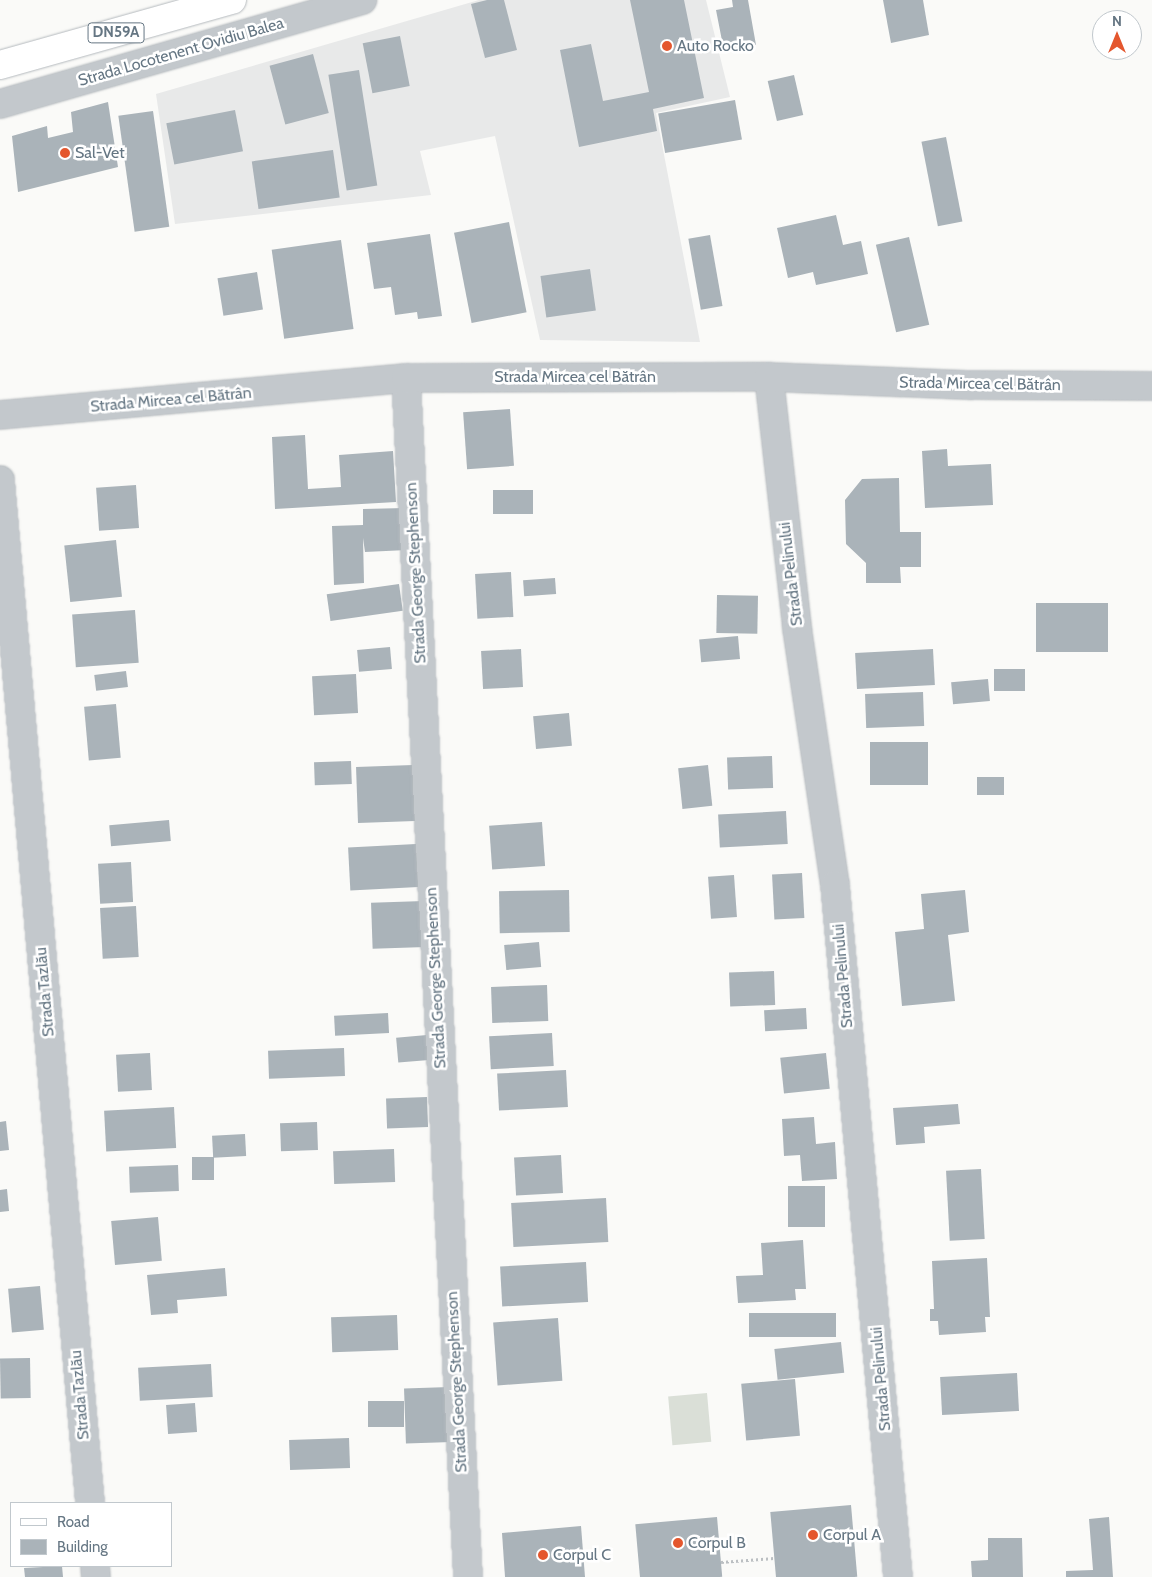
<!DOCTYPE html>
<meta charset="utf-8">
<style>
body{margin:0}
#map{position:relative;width:1152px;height:1577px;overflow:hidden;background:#fafaf8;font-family:Cabin,sans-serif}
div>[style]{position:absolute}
.built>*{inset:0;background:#e8e9e9}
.green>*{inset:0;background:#dadfd7;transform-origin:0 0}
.building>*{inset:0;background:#aab3b9;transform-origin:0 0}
.path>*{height:3px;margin-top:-1.5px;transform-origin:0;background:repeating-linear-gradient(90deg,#bbbfc2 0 2.5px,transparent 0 5px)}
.roads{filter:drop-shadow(0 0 1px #b5babe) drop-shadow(0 0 1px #b5babe)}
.street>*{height:28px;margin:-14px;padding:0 14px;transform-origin:14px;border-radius:14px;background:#c3c8cc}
.primary>*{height:28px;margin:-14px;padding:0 14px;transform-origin:14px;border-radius:14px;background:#fff}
.dots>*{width:14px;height:14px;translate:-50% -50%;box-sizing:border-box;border:2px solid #fff;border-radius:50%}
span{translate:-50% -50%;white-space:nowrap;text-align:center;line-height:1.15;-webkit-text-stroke:5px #fff;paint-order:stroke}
.shield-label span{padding:1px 4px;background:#fff;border:1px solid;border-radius:4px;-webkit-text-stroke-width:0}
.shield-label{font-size:15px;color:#657683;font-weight:700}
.poi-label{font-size:16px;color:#657683}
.left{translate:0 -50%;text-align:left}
.street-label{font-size:16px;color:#657683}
.legend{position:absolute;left:10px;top:1502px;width:162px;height:65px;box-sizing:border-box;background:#fff;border:1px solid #c1c8cd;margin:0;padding:6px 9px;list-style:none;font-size:15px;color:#657683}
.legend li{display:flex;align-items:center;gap:10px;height:25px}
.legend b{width:25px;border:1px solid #c1c8cd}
.north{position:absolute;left:1092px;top:10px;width:50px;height:50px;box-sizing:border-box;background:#fff;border:1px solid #c1c8cd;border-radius:50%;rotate:0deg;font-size:14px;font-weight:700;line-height:20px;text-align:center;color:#657683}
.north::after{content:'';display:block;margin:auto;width:18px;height:22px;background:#e4572e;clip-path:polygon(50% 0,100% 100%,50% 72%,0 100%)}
</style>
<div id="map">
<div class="built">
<div style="clip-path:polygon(479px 0,706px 0,730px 97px,656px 113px,700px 342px,540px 340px,495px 136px,420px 151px,431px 195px,175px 224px,156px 94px)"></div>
</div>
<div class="green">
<div style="left:707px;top:1393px;width:49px;height:39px;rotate:85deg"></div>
</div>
<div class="building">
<div style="clip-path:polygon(487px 0,504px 0,517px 50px,485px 58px,471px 4px)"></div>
<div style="clip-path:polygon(630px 0,684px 0,704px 98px,653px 109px,657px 131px,579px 147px,560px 50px,591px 44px,603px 101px,649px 92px)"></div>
<div style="clip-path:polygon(732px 0,748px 0,756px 45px,724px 51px,716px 10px,733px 7px)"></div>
<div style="clip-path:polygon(883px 0,923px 0,929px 35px,891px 43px)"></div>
<div style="left:400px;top:36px;width:51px;height:38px;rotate:79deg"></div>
<div style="left:313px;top:54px;width:61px;height:45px;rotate:75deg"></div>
<div style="left:359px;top:70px;width:117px;height:31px;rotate:81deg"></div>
<div style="left:794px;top:75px;width:41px;height:27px;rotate:77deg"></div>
<div style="left:735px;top:100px;width:40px;height:78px;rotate:80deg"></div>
<div style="clip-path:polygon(108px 102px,118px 167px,18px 192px,12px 136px,47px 126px,48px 138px,73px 132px,71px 112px)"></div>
<div style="left:235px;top:110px;width:42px;height:70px;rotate:79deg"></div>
<div style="left:153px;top:111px;width:117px;height:35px;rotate:82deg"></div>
<div style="left:946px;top:137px;width:86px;height:25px;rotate:79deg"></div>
<div style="left:333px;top:150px;width:48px;height:82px;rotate:82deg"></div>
<div style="clip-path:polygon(836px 215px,843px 245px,861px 241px,868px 274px,816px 285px,813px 272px,788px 278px,777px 228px)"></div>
<div style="left:509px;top:222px;width:92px;height:56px;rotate:79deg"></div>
<div style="clip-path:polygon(430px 234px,442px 316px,418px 319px,417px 312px,395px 315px,391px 287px,374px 289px,367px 243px)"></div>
<div style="left:710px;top:235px;width:72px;height:22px;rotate:80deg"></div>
<div style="left:909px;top:237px;width:90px;height:34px;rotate:77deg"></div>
<div style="left:341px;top:240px;width:90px;height:70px;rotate:82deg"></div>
<div style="left:590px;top:269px;width:42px;height:50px;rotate:82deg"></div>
<div style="left:257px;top:272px;width:38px;height:40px;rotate:81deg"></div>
<div style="left:510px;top:409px;width:57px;height:47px;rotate:86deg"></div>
<div style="clip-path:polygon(305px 435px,308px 489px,341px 487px,339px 455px,393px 451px,396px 502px,275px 509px,272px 437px)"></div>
<div style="clip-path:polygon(947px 449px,948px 466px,991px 464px,993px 505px,925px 508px,922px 451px)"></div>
<div style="clip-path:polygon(899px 478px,900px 532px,921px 532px,921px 567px,900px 567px,901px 583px,866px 583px,866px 563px,846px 544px,845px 500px,862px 479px)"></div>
<div style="left:136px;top:485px;width:43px;height:40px;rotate:86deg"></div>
<div style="left:533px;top:490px;width:24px;height:40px;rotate:90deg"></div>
<div style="clip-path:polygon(405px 508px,407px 550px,365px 552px,363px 538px,364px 583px,334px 585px,332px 526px,363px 525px,363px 509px)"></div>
<div style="left:116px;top:540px;width:57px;height:52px;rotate:84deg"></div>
<div style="left:511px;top:572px;width:45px;height:36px;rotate:87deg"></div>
<div style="left:555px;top:578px;width:16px;height:32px;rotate:86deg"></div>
<div style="left:399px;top:584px;width:27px;height:73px;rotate:82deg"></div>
<div style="left:717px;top:595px;width:41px;height:38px;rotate:1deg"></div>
<div style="left:1108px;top:603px;width:49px;height:72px;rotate:90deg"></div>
<div style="left:135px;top:610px;width:53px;height:63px;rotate:86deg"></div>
<div style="left:738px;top:636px;width:23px;height:39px;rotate:85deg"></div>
<div style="left:390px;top:647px;width:22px;height:33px;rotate:85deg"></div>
<div style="left:521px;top:649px;width:38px;height:40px;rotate:87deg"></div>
<div style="left:933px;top:649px;width:36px;height:78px;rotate:87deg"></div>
<div style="left:994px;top:669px;width:31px;height:22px"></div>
<div style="left:126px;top:671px;width:16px;height:32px;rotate:83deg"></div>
<div style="left:356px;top:674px;width:39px;height:44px;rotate:87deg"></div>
<div style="left:988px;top:679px;width:22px;height:37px;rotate:85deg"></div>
<div style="left:923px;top:692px;width:34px;height:58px;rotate:88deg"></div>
<div style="left:116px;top:704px;width:54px;height:32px;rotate:85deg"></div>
<div style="left:569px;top:713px;width:33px;height:36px;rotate:85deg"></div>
<div style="left:928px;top:742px;width:43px;height:58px;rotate:90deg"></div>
<div style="left:772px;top:756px;width:32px;height:45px;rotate:88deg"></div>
<div style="left:351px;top:761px;width:23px;height:37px;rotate:88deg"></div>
<div style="left:413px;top:765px;width:56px;height:57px;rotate:88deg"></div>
<div style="left:708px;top:765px;width:41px;height:30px;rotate:84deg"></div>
<div style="left:977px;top:777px;width:27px;height:18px"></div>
<div style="left:786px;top:811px;width:33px;height:68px;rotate:87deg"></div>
<div style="left:169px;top:820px;width:21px;height:60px;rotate:85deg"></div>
<div style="left:542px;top:822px;width:44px;height:53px;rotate:86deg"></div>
<div style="left:416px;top:844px;width:43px;height:68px;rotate:87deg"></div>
<div style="left:131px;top:862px;width:40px;height:33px;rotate:87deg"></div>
<div style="left:802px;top:873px;width:45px;height:30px;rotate:87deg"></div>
<div style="left:734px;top:875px;width:42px;height:26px;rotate:86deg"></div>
<div style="left:569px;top:890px;width:42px;height:70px;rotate:89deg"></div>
<div style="clip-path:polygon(965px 890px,969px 932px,948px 935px,955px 1001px,902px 1006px,895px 932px,924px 929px,921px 894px)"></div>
<div style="left:424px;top:901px;width:46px;height:53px;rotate:88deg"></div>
<div style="left:136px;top:906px;width:51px;height:36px;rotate:87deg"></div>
<div style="left:539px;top:942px;width:25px;height:35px;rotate:85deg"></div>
<div style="left:774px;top:971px;width:34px;height:45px;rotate:88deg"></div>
<div style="left:547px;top:985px;width:36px;height:56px;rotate:88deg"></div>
<div style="left:806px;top:1008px;width:21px;height:42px;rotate:87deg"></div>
<div style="left:388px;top:1013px;width:20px;height:54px;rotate:87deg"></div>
<div style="left:552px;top:1033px;width:33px;height:63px;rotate:87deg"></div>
<div style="left:427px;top:1035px;width:25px;height:31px;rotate:85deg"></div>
<div style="left:344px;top:1048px;width:28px;height:76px;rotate:88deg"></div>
<div style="left:150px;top:1053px;width:37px;height:34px;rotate:87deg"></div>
<div style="left:826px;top:1053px;width:36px;height:46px;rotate:84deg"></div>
<div style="left:566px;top:1070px;width:37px;height:69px;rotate:87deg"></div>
<div style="left:427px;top:1097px;width:30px;height:41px;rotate:88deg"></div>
<div style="clip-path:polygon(958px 1104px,960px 1124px,924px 1127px,925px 1143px,896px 1145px,893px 1108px)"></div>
<div style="left:174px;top:1107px;width:41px;height:70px;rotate:87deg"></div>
<div style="clip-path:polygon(814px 1117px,816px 1144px,835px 1142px,837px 1179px,802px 1181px,800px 1155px,784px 1156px,782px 1119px)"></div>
<div style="clip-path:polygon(6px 1121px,9px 1150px,0 1151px,0 1122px)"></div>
<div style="left:317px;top:1122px;width:28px;height:37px;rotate:88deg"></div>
<div style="left:245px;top:1134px;width:22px;height:33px;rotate:87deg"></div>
<div style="left:394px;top:1149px;width:33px;height:61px;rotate:88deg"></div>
<div style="left:561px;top:1155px;width:38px;height:47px;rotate:87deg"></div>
<div style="left:192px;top:1157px;width:22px;height:23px"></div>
<div style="left:178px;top:1165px;width:26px;height:49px;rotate:88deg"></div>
<div style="left:981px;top:1169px;width:70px;height:35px;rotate:87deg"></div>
<div style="left:788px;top:1186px;width:37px;height:41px"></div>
<div style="clip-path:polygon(7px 1189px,9px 1211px,0 1212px,0 1190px)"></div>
<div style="left:606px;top:1198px;width:44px;height:95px;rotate:87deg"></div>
<div style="left:158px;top:1217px;width:44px;height:47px;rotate:85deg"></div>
<div style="clip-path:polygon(803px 1240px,806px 1289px,795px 1289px,796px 1300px,738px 1303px,736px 1276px,763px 1275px,761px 1243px)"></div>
<div style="clip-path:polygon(987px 1258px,990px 1317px,985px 1317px,986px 1332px,939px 1335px,938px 1321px,930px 1321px,930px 1309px,934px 1309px,932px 1261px)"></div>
<div style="left:586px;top:1262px;width:40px;height:86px;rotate:87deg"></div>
<div style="clip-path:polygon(225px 1268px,227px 1296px,177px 1300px,178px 1313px,151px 1315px,147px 1275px)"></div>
<div style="left:40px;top:1286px;width:44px;height:32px;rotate:85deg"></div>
<div style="left:836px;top:1313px;width:24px;height:87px;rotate:90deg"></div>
<div style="left:397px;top:1315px;width:35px;height:66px;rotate:88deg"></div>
<div style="left:558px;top:1318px;width:63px;height:65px;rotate:86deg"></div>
<div style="left:841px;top:1342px;width:31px;height:67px;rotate:84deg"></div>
<div style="left:30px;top:1358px;width:40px;height:30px;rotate:89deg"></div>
<div style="left:211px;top:1364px;width:33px;height:73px;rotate:87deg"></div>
<div style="left:1017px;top:1373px;width:38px;height:77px;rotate:87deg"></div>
<div style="left:795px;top:1379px;width:57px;height:54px;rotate:85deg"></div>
<div style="left:450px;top:1387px;width:55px;height:46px;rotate:88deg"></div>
<div style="left:404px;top:1401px;width:26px;height:36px;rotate:90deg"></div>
<div style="left:195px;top:1403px;width:29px;height:29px;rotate:86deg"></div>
<div style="left:349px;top:1438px;width:30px;height:60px;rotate:88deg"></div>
<div style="left:851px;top:1505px;width:72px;height:81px;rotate:85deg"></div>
<div style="left:717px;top:1517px;width:60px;height:82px;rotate:85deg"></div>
<div style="clip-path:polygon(1109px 1517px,1113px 1577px,1066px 1577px,1066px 1571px,1093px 1570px,1089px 1519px)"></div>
<div style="clip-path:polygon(581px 1526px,585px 1577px,505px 1577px,502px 1533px)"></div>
<div style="clip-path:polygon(988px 1538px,1022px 1538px,1023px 1577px,972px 1577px,971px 1561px,988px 1560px)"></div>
<div style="clip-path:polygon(62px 1566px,63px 1577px,25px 1577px,24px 1568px)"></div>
</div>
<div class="path">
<div style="left:721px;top:1562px;width:53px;rotate:-4.3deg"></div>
</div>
<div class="roads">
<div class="street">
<div style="left:0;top:104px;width:377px;rotate:-16deg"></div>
<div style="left:769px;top:377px;width:253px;rotate:83.6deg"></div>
<div style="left:797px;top:628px;width:260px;rotate:81.6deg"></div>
<div style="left:835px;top:885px;width:695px;rotate:84.8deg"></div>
<div style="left:406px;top:378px;width:1201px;rotate:87.04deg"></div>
<div style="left:0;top:415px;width:408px;rotate:-5.2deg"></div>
<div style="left:406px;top:378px;width:363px;rotate:-0.2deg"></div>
<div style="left:769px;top:377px;width:203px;rotate:2.3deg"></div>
<div style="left:972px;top:385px;width:180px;rotate:0.3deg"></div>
<div style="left:0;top:480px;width:1027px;rotate:84.97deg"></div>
<div style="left:95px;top:1566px;width:11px;rotate:85deg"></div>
</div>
<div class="primary">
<div style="left:0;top:65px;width:241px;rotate:-15.7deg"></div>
</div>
</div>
<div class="dots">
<div style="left:667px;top:46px;background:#e4572e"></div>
<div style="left:65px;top:153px;background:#e4572e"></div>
<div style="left:813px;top:1535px;background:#e4572e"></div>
<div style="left:678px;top:1543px;background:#e4572e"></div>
<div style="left:543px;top:1555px;background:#e4572e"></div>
</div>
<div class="shield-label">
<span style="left:116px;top:33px">DN59A</span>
</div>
<div class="poi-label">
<span class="left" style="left:677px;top:46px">Auto Rocko</span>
<span class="left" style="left:75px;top:153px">Sal-Vet</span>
<span class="left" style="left:823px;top:1535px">Corpul A</span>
<span class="left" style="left:688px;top:1543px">Corpul B</span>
<span class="left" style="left:553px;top:1555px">Corpul C</span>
</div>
<div class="street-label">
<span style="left:181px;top:52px;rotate:-16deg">Strada Locotenent Ovidiu Balea</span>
<span style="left:575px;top:377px">Strada Mircea cel Bătrân</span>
<span style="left:980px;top:384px;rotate:1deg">Strada Mircea cel Bătrân</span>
<span style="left:171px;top:400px;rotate:-5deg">Strada Mircea cel Bătrân</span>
<span style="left:416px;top:573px;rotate:-93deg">Strada George Stephenson</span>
<span style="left:791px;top:574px;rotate:-97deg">Strada Pelinului</span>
<span style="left:843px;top:976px;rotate:-95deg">Strada Pelinului</span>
<span style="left:436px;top:978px;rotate:-93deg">Strada George Stephenson</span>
<span style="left:45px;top:992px;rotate:-95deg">Strada Tazlău</span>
<span style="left:881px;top:1379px;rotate:-95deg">Strada Pelinului</span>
<span style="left:457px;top:1382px;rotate:-93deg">Strada George Stephenson</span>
<span style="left:80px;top:1395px;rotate:-95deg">Strada Tazlău</span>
</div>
<ul class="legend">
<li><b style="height:6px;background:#fff"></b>Road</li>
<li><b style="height:14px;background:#aab3b9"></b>Building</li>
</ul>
<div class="north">N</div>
</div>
